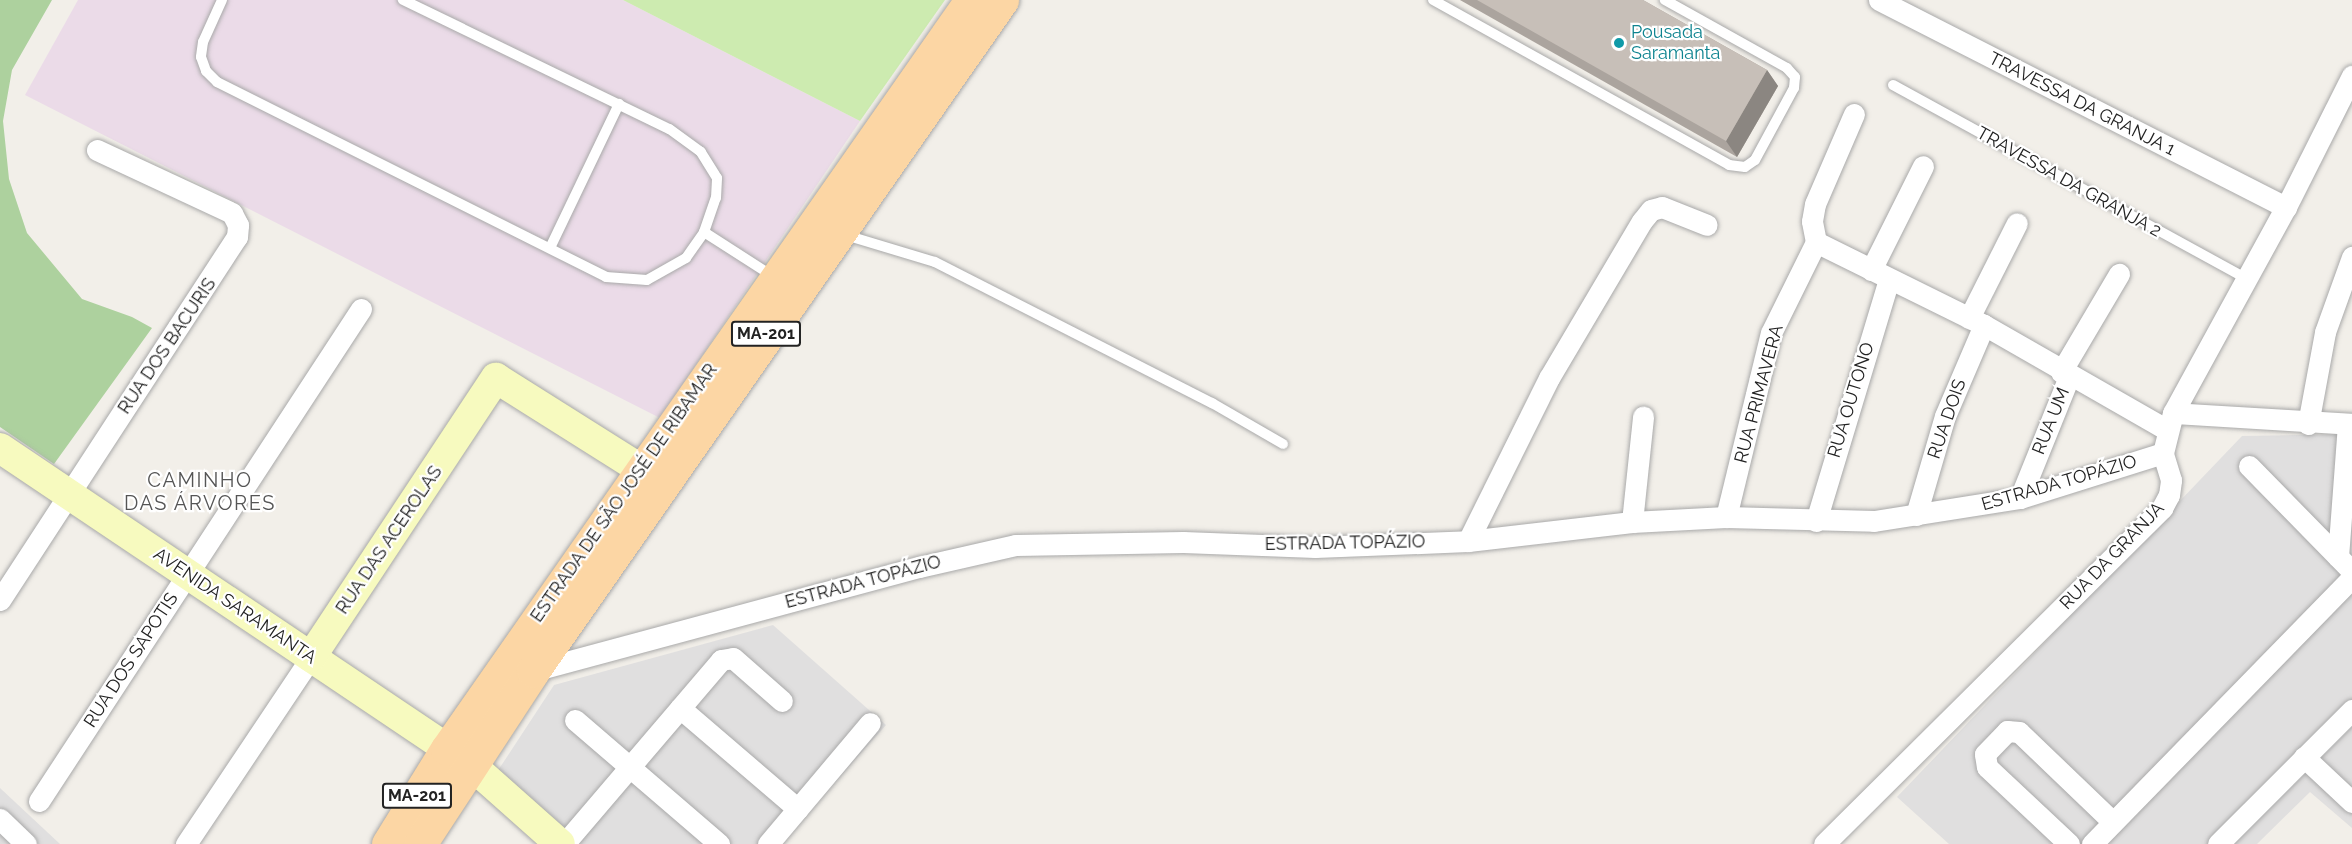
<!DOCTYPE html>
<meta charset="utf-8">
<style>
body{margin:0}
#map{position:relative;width:2352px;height:844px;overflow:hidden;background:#f2efe9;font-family:Raleway,sans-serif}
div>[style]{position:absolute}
.residential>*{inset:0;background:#e0dfdf}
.industrial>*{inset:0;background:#ebdbe8}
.grass>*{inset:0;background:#cdebb0}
.forest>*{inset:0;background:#add19e}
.roads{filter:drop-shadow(0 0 2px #a9a9a9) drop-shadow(0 0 2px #a9a9a9)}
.lane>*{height:10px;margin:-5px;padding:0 5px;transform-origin:5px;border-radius:5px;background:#fff}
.street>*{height:21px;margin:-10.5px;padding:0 10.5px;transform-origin:10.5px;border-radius:10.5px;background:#fff}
.secondary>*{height:30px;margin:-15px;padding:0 15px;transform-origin:15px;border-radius:15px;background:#f7fabf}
.primary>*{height:33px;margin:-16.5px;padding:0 16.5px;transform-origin:16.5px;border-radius:16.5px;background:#fcd6a4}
.wall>*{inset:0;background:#aba49e}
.shaded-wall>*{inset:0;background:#8b8681}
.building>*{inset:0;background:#c7bfb8}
.dots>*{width:16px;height:16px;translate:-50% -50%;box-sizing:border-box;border:3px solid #fff;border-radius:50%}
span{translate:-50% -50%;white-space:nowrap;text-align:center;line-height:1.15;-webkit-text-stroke:4.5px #fff;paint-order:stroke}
.shield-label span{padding:2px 4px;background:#fff;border:2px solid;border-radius:4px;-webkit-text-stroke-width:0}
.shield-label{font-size:16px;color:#222;font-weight:700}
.culture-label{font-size:18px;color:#0d838f}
.left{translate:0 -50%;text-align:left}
.street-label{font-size:18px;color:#222}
.neighbourhood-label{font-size:20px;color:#555;letter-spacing:1.5px}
</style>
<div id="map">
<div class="residential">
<div style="clip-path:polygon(2352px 434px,2352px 828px,2310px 792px,2257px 844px,1949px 844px,1897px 797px,2242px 436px)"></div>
<div style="clip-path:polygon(773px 625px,886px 725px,780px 844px,579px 844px,497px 772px,554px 685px)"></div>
<div style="clip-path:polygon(0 788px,60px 844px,0 844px)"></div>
</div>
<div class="industrial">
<div style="clip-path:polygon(78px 0,623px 0,860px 121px,660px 418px,25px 95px)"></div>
</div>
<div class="grass">
<div style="clip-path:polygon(623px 0,945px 0,860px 121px)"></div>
</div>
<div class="forest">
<div style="clip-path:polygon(0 0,52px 0,12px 70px,3px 121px,9px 179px,27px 233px,82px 299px,132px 317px,152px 328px,54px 464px,0 427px)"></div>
</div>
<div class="roads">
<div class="lane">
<div style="left:222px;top:0;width:46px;rotate:114.3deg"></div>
<div style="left:203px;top:42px;width:15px;rotate:98deg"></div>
<div style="left:201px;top:57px;width:15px;rotate:70deg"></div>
<div style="left:206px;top:71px;width:16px;rotate:45deg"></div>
<div style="left:217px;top:82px;width:435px;rotate:26.6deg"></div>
<div style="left:606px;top:277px;width:41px;rotate:4.2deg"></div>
<div style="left:647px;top:280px;width:45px;rotate:-29.4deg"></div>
<div style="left:686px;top:258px;width:32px;rotate:-55deg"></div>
<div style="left:704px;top:232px;width:36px;rotate:-71deg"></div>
<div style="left:716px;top:198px;width:20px;rotate:-87deg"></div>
<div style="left:717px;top:178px;width:31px;rotate:-122deg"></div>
<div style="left:701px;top:152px;width:39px;rotate:-144deg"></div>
<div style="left:669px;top:129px;width:296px;rotate:-154.1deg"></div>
<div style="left:1433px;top:0;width:339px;rotate:29.1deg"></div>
<div style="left:1729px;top:165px;width:16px;rotate:7deg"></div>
<div style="left:1745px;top:167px;width:12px;rotate:-35deg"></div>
<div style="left:1755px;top:160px;width:82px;rotate:-61.6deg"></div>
<div style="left:1794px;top:88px;width:11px;rotate:-85deg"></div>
<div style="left:1795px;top:77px;width:12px;rotate:-132deg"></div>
<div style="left:1787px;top:68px;width:140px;rotate:-150.9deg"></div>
<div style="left:1893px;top:85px;width:402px;rotate:28.7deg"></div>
<div style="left:704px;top:232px;width:83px;rotate:32.7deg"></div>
<div style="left:842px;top:234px;width:97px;rotate:16.8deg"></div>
<div style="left:935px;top:262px;width:311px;rotate:27deg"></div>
<div style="left:1212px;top:403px;width:82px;rotate:30deg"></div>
<div style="left:550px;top:248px;width:160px;rotate:-64.4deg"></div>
</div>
<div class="street">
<div style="left:1879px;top:0;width:457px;rotate:27deg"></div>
<div style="left:1816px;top:242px;width:187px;rotate:26.3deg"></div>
<div style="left:1984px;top:325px;width:211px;rotate:29.8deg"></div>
<div style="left:1816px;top:242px;width:21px;rotate:-101deg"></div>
<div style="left:1812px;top:221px;width:17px;rotate:-80deg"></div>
<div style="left:1815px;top:204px;width:98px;rotate:-66.6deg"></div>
<div style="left:1871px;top:270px;width:116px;rotate:-63.4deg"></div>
<div style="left:1969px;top:318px;width:106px;rotate:-63.2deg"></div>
<div style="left:2061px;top:372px;width:114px;rotate:-59.4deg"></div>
<div style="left:2173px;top:413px;width:179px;rotate:3.5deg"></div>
<div style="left:2308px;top:424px;width:94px;rotate:-79.5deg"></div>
<div style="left:2325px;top:332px;width:80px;rotate:-70.2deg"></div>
<div style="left:2249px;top:466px;width:147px;rotate:45.6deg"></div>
<div style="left:2020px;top:498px;width:131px;rotate:-68deg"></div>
<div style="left:1916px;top:515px;width:103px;rotate:-73.7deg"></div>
<div style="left:1945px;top:416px;width:99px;rotate:-66.8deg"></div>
<div style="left:1726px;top:517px;width:189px;rotate:-76.3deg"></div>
<div style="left:1771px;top:333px;width:102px;rotate:-63.7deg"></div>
<div style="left:1816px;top:521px;width:253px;rotate:-73.2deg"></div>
<div style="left:1632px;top:522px;width:106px;rotate:-84deg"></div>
<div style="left:1468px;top:541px;width:182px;rotate:-63.6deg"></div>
<div style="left:1549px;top:378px;width:182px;rotate:-59.4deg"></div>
<div style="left:1642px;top:221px;width:14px;rotate:-51deg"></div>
<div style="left:1651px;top:210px;width:11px;rotate:-15deg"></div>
<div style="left:1662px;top:207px;width:48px;rotate:21.8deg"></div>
<div style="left:2338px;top:557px;width:133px;rotate:-85.7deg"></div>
<div style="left:0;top:600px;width:434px;rotate:-56.9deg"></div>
<div style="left:237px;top:237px;width:12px;rotate:-85deg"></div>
<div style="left:238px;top:225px;width:13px;rotate:-117deg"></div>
<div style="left:232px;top:213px;width:149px;rotate:-155deg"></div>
<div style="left:533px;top:671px;width:400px;rotate:-15.1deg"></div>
<div style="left:919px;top:567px;width:99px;rotate:-12.8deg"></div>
<div style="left:1016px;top:545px;width:167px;rotate:-1deg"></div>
<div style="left:1183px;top:542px;width:132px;rotate:2.2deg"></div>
<div style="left:1315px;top:547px;width:153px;rotate:-2.2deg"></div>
<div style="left:1468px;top:541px;width:165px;rotate:-6.6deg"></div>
<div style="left:1632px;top:522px;width:94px;rotate:-3deg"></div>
<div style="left:1726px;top:517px;width:148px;rotate:1.5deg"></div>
<div style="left:1874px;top:521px;width:148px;rotate:-9deg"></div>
<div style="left:2020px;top:498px;width:150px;rotate:-17.5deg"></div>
<div style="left:680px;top:708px;width:155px;rotate:40.6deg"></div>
<div style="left:575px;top:720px;width:190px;rotate:40.7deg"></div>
<div style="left:2304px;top:757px;width:66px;rotate:43.2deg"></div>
<div style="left:39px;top:801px;width:588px;rotate:-56.8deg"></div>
<div style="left:0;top:819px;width:36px;rotate:44deg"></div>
<div style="left:186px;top:844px;width:225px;rotate:-56.2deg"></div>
<div style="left:564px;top:844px;width:242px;rotate:-49.5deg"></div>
<div style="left:721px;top:660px;width:12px;rotate:-9deg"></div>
<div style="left:733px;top:658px;width:65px;rotate:41.3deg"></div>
<div style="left:768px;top:844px;width:158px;rotate:-49.9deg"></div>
<div style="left:1824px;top:844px;width:477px;rotate:-44.8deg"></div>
<div style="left:2162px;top:508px;width:15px;rotate:-62deg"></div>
<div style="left:2169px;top:495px;width:15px;rotate:-82deg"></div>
<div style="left:2171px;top:480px;width:28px;rotate:-107deg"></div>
<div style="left:2163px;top:453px;width:41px;rotate:-76deg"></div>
<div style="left:2173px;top:413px;width:235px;rotate:-61.3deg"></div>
<div style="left:2286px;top:207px;width:147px;rotate:-63.3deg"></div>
<div style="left:2069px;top:844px;width:112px;rotate:-136.8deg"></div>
<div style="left:1987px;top:767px;width:13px;rotate:-99deg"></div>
<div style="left:1985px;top:754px;width:32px;rotate:-46deg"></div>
<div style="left:2007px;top:731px;width:12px;rotate:5deg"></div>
<div style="left:2019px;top:732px;width:130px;rotate:43.8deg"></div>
<div style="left:2092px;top:844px;width:372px;rotate:-45.7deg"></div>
<div style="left:2218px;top:844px;width:190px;rotate:-45deg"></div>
</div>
<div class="secondary">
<div style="left:0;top:448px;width:566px;rotate:33.91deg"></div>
<div style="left:470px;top:764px;width:120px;rotate:41.6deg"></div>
<div style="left:311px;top:657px;width:335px;rotate:-56.5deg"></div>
<div style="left:496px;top:378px;width:173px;rotate:32.2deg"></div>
</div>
<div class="primary">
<div style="left:388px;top:844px;width:112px;rotate:-58.2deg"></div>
<div style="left:447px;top:749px;width:914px;rotate:-55.02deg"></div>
<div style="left:420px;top:844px;width:207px;rotate:-56.8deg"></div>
<div style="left:533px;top:671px;width:819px;rotate:-55.05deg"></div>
</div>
</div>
<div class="wall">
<div style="clip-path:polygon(1460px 0,1643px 0,1767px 70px,1778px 86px,1737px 157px)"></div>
</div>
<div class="shaded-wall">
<div style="clip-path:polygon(1767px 70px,1778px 86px,1737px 157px,1726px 141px)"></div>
</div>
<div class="building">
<div style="clip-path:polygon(1477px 0,1643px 0,1767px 70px,1726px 141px)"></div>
</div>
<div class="dots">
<div style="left:1619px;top:43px;background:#0f9aa8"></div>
</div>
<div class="shield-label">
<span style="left:766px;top:334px">MA-201</span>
<span style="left:417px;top:796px">MA-201</span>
</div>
<div class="culture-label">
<span class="left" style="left:1631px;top:43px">Pousada<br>Saramanta</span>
</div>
<div class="street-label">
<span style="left:2082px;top:104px;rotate:27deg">TRAVESSA DA GRANJA 1</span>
<span style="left:2069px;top:182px;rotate:29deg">TRAVESSA DA GRANJA 2</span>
<span style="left:167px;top:346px;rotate:-56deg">RUA DOS BACURIS</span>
<span style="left:1759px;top:394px;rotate:-75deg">RUA PRIMAVERA</span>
<span style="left:1851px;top:400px;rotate:-73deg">RUA OUTONO</span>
<span style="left:1947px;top:419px;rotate:-71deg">RUA DOIS</span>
<span style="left:2051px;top:421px;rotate:-68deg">RUA UM</span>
<span style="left:2059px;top:483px;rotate:-16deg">ESTRADA TOPÁZIO</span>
<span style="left:624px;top:493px;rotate:-55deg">ESTRADA DE SÃO JOSÉ DE RIBAMAR</span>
<span style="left:389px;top:540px;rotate:-56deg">RUA DAS ACEROLAS</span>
<span style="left:1345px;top:543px;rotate:-1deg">ESTRADA TOPÁZIO</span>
<span style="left:2112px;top:556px;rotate:-46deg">RUA DA GRANJA</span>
<span style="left:863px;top:582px;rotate:-15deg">ESTRADA TOPÁZIO</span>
<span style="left:235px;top:606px;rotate:34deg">AVENIDA SARAMANTA</span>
<span style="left:131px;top:660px;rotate:-57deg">RUA DOS SAPOTIS</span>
</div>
<div class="neighbourhood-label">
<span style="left:200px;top:492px">CAMINHO<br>DAS ÁRVORES</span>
</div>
</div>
